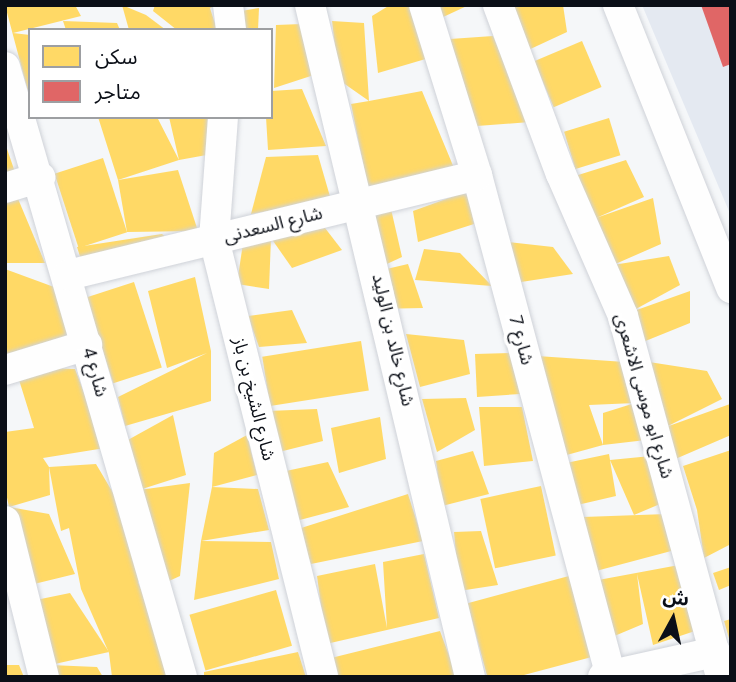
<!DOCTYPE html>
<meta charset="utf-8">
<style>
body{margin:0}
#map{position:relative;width:736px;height:682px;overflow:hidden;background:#f5f7f9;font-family:"Nunito Sans","Noto Sans Arabic",sans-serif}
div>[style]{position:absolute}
.built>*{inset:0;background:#e4e9f1}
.homes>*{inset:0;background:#ffd966;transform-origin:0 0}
.shops>*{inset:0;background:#e06666}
.roads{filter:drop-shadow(0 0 2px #cfd2d8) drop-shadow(0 0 2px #cfd2d8)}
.street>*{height:30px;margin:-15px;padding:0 15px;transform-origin:15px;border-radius:15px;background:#fefefe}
span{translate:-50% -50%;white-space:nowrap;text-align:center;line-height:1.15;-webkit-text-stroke:7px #fff;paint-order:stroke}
.street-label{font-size:18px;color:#0b0f17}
.frame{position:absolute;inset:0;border:7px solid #0b0f17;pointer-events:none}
.legend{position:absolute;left:28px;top:28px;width:245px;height:91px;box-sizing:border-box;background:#fff;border:2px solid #9d9fa2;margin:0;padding:9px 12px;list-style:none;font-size:21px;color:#0b0f17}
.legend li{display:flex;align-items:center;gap:14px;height:35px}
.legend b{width:35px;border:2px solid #9d9fa2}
.north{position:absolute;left:638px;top:584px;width:70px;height:70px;-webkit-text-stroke:5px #fff;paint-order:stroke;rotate:8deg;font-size:19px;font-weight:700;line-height:28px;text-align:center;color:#0b0f17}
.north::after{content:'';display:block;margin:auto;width:24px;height:32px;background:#0b0f17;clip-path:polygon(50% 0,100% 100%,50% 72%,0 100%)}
</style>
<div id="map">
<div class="built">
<div style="clip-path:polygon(642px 5px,731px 5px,731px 216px)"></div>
</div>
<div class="homes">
<div style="clip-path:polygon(5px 5px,75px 5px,81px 16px,13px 33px,30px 35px,30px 99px)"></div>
<div style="clip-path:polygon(122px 5px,146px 15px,166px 30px,129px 30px)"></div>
<div style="clip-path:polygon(155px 5px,218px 5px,210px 8px,217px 30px,177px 30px,153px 11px)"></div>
<div style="clip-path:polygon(390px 5px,412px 5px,429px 58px,378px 73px,372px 16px)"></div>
<div style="clip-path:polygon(438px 5px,469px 5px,441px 18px)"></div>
<div style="clip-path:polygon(511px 5px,563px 5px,567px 32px,524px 52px)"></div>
<div style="clip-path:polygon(259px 8px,258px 30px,224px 30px,229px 13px)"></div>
<div style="clip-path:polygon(63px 21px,117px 23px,120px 30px,66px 30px)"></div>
<div style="clip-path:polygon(332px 21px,364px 23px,369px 101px,422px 91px,454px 168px,368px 188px,351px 104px,369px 101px,339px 80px)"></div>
<div style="clip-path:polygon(302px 24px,317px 74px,274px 88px,276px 25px)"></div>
<div style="clip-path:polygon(493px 36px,530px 122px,477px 126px,450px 39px)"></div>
<div style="left:582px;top:41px;width:50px;height:52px;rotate:67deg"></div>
<div style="clip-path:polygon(302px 89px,326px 146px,268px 150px,266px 117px,271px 117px,271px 91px)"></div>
<div style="clip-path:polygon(98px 117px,157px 117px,179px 160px,169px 117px,216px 117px,234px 150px,179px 160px,118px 180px)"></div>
<div style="left:609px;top:118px;width:39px;height:47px;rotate:73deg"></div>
<div style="clip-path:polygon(6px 146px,16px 175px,5px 176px)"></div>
<div style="clip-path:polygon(318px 155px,331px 200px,251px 214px,266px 157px)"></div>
<div style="left:103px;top:158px;width:78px;height:51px;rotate:72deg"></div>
<div style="clip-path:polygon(626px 160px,644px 197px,596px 218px,653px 198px,661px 244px,613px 265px,575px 176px)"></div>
<div style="clip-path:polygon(178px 170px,198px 231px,127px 232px,118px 180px)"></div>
<div style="clip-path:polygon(468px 191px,474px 224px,418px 242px,413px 211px)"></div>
<div style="clip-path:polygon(16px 194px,45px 263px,5px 263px,5px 198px)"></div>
<div style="clip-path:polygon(391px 209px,402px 257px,365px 274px,346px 221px)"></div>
<div style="clip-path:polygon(325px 228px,342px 250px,292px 268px,271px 238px)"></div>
<div style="clip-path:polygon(162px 234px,173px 243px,83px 266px,77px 247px)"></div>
<div style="clip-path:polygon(271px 238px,269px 289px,237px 284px,243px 243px)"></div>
<div style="clip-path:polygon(508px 242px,553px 247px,573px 274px,521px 282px)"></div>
<div style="clip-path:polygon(424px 249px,460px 253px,492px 286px,415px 280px)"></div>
<div style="clip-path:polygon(669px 256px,680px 285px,623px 316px,613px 265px)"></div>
<div style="clip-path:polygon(408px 264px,423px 308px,375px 309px,365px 274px)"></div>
<div style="clip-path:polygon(5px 269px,54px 287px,71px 343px,5px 360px)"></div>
<div style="clip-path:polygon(195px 277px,211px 351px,211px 401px,125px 426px,118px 397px,207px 353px,167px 368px,148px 291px)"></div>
<div style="left:134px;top:282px;width:90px;height:51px;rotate:72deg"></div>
<div style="clip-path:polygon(690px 291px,690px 323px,643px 342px,631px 312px)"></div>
<div style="clip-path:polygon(292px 310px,307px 343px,259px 347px,248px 316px)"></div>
<div style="clip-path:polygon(406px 334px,464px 340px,470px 374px,420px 387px)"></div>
<div style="left:361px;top:341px;width:50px;height:100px;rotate:81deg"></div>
<div style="clip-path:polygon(510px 353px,520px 394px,477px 397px,475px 354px)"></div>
<div style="clip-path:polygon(537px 356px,625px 362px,635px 403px,589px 405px,603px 445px,563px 456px,555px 410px)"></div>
<div style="clip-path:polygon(649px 362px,707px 371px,722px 399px,666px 427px,730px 404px,731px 435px,673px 460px)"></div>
<div style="clip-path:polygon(15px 367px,75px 369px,105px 448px,43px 458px,49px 467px,96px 464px,125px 513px,150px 580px,138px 582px,157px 628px,166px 677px,112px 677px,109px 653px,81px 589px,69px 528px,61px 531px,49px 467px,50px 495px,9px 507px,49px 514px,75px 574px,34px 584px,9px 507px,5px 488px,5px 432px,34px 428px)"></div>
<div style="clip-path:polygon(466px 398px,475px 430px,437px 452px,422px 399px)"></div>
<div style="clip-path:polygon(635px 403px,646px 440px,603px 445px,603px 413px)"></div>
<div style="clip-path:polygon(479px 407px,522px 407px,533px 461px,484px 466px)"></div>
<div style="clip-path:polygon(317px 409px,323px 441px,279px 452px,268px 411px)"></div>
<div style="clip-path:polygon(173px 415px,186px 475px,139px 490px,126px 441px)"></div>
<div style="clip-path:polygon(380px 417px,386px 459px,339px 473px,331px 428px)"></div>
<div style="clip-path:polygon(247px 435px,257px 475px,212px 487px,214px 453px)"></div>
<div style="clip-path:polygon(731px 450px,731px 544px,704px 558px,697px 510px,683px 466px)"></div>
<div style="clip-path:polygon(473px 451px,489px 494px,442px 506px,436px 461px)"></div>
<div style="clip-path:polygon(609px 454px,610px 460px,651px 456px,660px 504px,634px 515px,610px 460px,616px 496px,573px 506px,566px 463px)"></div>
<div style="clip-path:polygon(328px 462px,349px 507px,296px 521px,286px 471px)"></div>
<div style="clip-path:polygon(190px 483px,180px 576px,169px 581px,139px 490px)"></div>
<div style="left:541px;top:486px;width:71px;height:62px;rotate:78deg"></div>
<div style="clip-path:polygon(212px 487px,258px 489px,269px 530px,201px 541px)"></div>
<div style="clip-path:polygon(408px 494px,423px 541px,311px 564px,298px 529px)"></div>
<div style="clip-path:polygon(667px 514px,675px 550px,596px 571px,583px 517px)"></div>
<div style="clip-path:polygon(481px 531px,498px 585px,459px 591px,454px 532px)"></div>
<div style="clip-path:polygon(201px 541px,271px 542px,279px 579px,194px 600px)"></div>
<div style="clip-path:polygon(424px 554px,439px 618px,326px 644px,317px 576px,375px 564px,387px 628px,383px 562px)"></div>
<div style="clip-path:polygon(679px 565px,695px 631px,653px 645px,637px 574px,643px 624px,612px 637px,593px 581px)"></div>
<div style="clip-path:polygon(731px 567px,731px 585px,719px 590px,713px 573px)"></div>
<div style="left:569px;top:576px;width:84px;height:105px;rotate:75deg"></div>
<div style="left:276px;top:590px;width:58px;height:90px;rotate:74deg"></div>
<div style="clip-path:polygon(70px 593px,109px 652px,50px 665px,31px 601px)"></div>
<div style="clip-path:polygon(731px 619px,731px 642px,730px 642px,724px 621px)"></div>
<div style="clip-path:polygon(440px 631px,457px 677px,331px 677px,327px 659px)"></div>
<div style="clip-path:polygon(298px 652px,306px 677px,204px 677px,204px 672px)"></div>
<div style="clip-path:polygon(5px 665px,19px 665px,24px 677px,5px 677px)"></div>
<div style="clip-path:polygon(50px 665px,97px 667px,103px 677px,54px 677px)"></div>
</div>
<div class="shops">
<div style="clip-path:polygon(701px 5px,731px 5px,731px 64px,723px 67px)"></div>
</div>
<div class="roads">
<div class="street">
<div style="left:228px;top:5px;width:25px;rotate:83deg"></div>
<div style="left:310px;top:5px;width:691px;rotate:76.61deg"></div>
<div style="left:424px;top:5px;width:178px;rotate:72.7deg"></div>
<div style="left:477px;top:175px;width:520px;rotate:75.05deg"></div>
<div style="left:498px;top:5px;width:180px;rotate:69.6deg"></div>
<div style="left:561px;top:174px;width:155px;rotate:66.4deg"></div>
<div style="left:623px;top:316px;width:374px;rotate:74.8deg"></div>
<div style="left:618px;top:5px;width:305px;rotate:68.2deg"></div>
<div style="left:5px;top:67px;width:635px;rotate:73.82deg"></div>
<div style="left:223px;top:117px;width:122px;rotate:94.2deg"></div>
<div style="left:214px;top:239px;width:451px;rotate:76deg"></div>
<div style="left:5px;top:188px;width:37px;rotate:-17deg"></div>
<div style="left:68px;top:275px;width:421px;rotate:-13.7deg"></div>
<div style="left:5px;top:370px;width:86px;rotate:-17deg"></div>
<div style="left:5px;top:521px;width:161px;rotate:76deg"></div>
<div style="left:603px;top:677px;width:115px;rotate:-12.6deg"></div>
</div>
</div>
<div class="street-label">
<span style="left:273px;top:225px;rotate:-14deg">شارع السعدنى</span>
<span style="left:393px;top:340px;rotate:77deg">شارع خالد بن الوليد</span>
<span style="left:521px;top:340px;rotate:75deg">شارع 7</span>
<span style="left:95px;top:372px;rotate:74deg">شارع 4</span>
<span style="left:644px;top:396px;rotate:74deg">شارع ابو موسى الاشعرى</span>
<span style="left:254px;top:399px;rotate:76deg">شارع الشيخ بن باز</span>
</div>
<div class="frame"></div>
<ul class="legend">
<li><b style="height:19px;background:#ffd966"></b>سكن</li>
<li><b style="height:19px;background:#e06666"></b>متاجر</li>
</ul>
<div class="north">ش</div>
</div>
